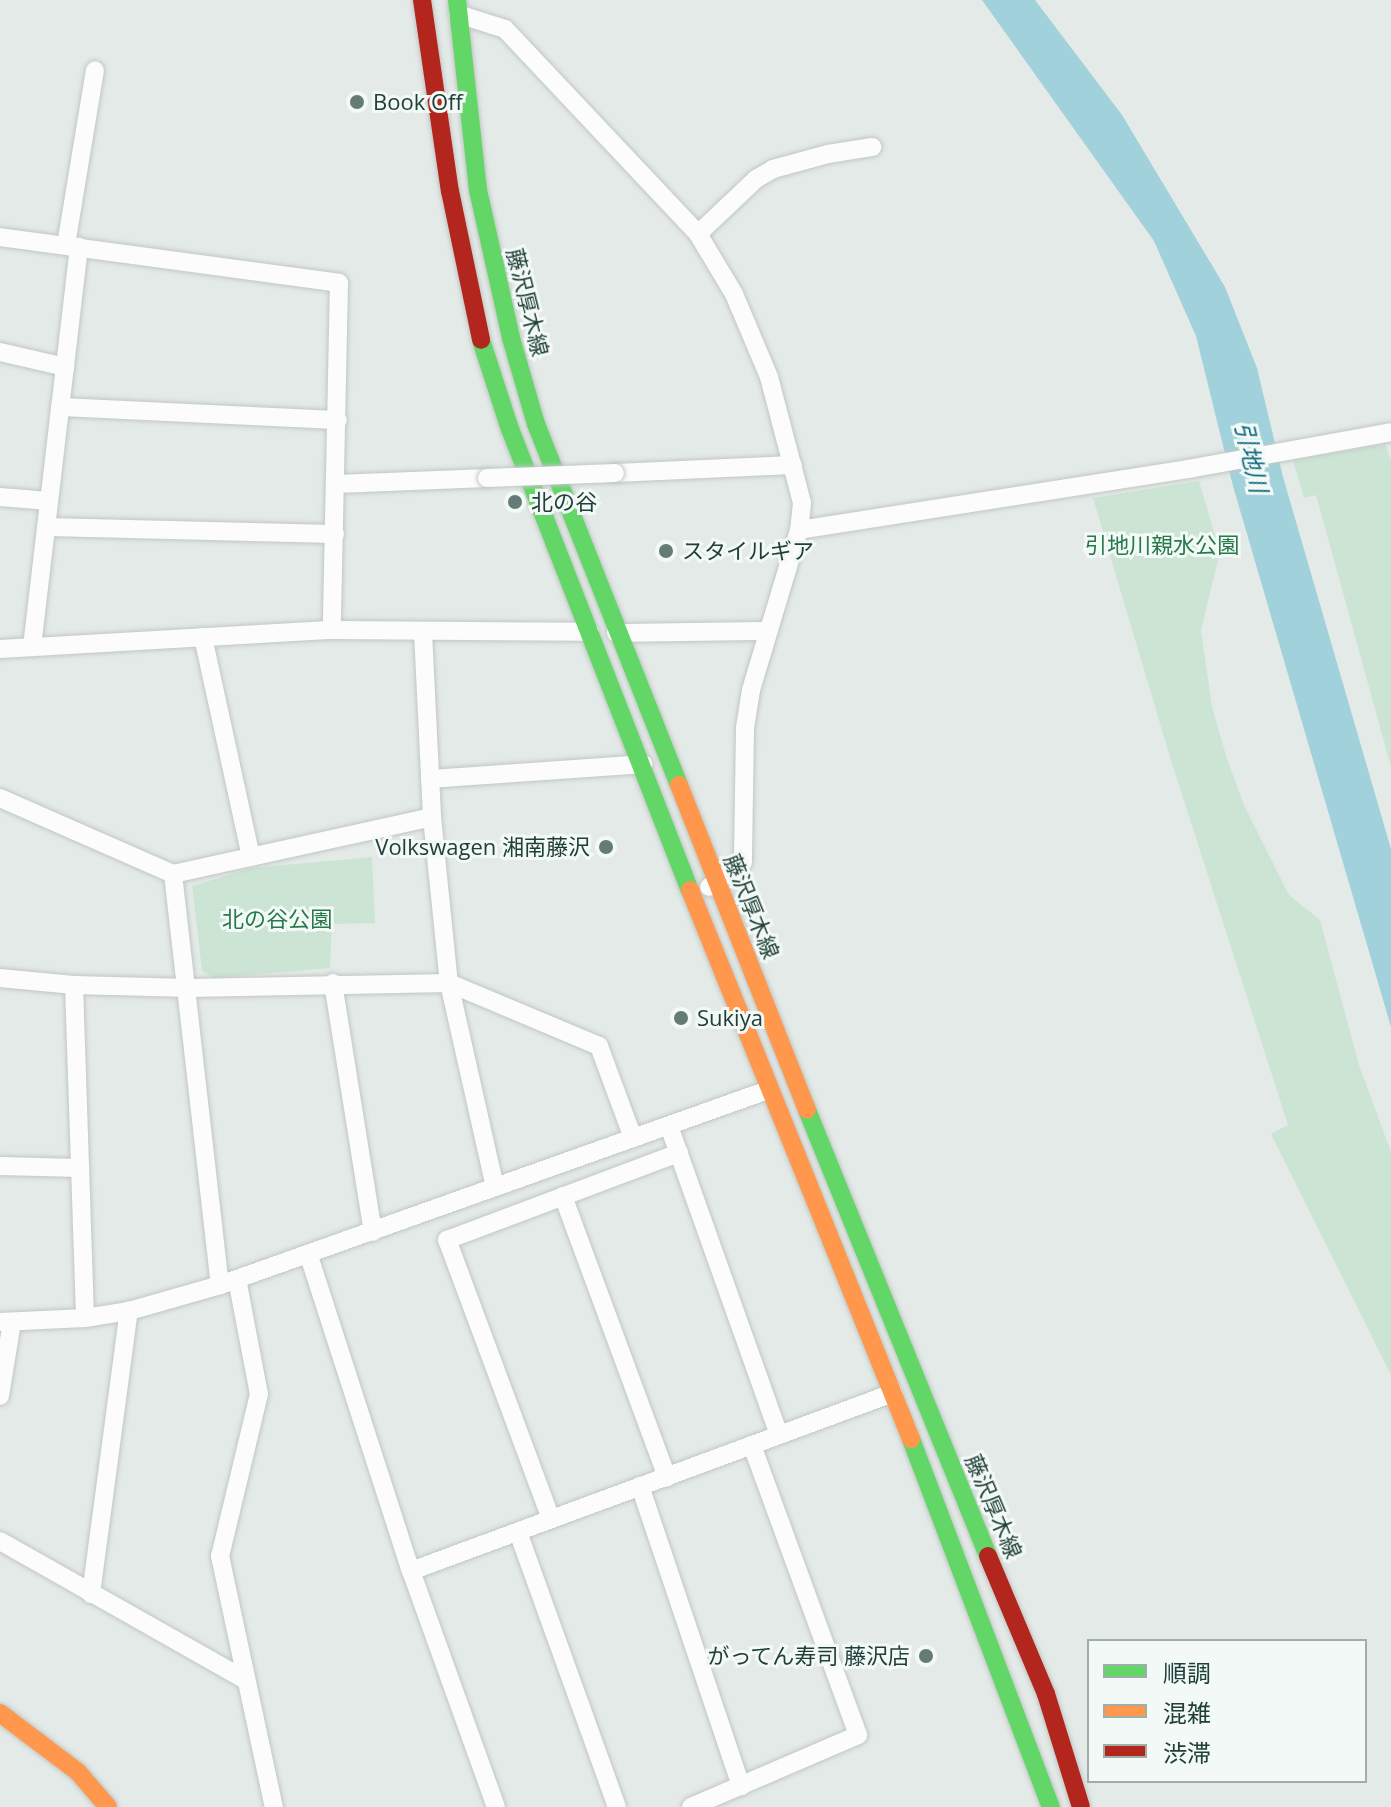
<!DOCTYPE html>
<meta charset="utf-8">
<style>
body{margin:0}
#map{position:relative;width:1391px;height:1807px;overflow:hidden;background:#e4eae7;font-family:"Open Sans","Noto Sans JP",sans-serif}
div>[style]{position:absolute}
.green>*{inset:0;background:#cce4d4}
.water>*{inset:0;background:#a1d1db}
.roads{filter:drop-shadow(0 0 2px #c1c7c4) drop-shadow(0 0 2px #c1c7c4)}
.street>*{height:18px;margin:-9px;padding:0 9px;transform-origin:9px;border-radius:9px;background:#fbfcfb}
.fast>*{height:18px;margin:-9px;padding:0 9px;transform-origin:9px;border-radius:9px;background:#63d668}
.slow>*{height:18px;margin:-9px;padding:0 9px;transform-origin:9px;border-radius:9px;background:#ff974d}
.jam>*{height:18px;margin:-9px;padding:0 9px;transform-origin:9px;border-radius:9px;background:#b3261e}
.bridges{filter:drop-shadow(0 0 2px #c1c7c4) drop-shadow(0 0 2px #c1c7c4)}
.street-bridge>*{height:18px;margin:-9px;padding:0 9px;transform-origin:9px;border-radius:9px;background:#fbfcfb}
.dots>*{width:22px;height:22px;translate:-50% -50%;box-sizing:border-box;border:4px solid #f2f9f6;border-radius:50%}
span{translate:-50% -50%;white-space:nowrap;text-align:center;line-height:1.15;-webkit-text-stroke:6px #f2f9f6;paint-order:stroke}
.poi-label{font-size:22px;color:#203f38}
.left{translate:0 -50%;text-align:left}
.right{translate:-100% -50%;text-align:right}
.street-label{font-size:22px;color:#203f38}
.park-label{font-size:22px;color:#27794a}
.water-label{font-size:24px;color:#15697f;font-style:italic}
.legend{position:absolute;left:1087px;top:1639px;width:280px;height:144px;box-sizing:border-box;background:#f2f9f6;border:2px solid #9eafaa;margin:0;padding:10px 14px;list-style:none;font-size:24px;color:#203f38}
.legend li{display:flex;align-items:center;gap:16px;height:40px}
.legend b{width:40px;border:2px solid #9eafaa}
</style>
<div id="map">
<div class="green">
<div style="clip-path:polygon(1385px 444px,1391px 460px,1391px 767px,1316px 495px,1304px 498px,1293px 460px)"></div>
<div style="clip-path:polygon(1199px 481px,1220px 552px,1201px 630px,1212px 707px,1227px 759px,1244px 805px,1289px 895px,1320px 920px,1359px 1065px,1391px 1152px,1391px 1375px,1271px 1134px,1288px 1125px,1170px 757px,1093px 498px)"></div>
<div style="clip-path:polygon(372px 857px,375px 923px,332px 924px,330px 968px,214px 978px,202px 971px,192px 886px,252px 868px)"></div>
</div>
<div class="water">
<div style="clip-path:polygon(982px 0,1035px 0,1122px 115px,1225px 287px,1257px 368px,1283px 477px,1391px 849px,1391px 1027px,1233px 486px,1196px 336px,1154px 241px)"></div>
</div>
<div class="roads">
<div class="street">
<div style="left:458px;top:14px;width:49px;rotate:17.7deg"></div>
<div style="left:505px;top:29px;width:282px;rotate:46.7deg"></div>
<div style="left:698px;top:234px;width:70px;rotate:59deg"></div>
<div style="left:734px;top:294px;width:90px;rotate:67.1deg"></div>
<div style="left:769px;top:377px;width:130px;rotate:75.3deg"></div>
<div style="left:802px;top:503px;width:27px;rotate:96deg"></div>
<div style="left:799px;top:530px;width:167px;rotate:106.7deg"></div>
<div style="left:751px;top:690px;width:39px;rotate:99deg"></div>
<div style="left:745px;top:729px;width:133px;rotate:90.9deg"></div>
<div style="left:743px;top:862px;width:42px;rotate:143.7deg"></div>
<div style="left:698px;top:234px;width:80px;rotate:-43.5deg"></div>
<div style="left:756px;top:179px;width:20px;rotate:-30deg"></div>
<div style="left:773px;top:169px;width:57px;rotate:-15.3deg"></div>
<div style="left:828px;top:154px;width:45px;rotate:-9deg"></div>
<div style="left:0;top:237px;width:342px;rotate:7.7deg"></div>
<div style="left:339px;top:283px;width:347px;rotate:91.2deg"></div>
<div style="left:66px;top:245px;width:177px;rotate:-80.6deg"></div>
<div style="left:0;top:352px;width:67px;rotate:13deg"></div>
<div style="left:60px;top:407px;width:278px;rotate:2.7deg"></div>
<div style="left:615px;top:473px;width:178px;rotate:-2.6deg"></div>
<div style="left:337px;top:484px;width:150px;rotate:-2.3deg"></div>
<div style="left:0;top:497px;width:49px;rotate:4.7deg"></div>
<div style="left:46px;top:527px;width:289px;rotate:1.4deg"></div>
<div style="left:799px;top:530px;width:394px;rotate:-8.9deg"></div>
<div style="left:1188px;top:469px;width:206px;rotate:-10.3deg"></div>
<div style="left:423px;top:632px;width:185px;rotate:87.2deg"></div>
<div style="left:432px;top:817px;width:167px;rotate:84.2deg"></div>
<div style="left:449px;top:983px;width:209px;rotate:77.3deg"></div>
<div style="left:616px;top:633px;width:152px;rotate:-0.8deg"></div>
<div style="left:203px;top:637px;width:225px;rotate:77.7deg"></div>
<div style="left:32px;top:647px;width:403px;rotate:-83.3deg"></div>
<div style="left:0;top:649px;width:333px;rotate:-3.3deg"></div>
<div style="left:332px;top:630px;width:258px;rotate:0.4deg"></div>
<div style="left:430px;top:779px;width:214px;rotate:-4deg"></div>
<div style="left:0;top:798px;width:189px;rotate:23.7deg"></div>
<div style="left:173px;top:874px;width:265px;rotate:-12.4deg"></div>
<div style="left:173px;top:874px;width:414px;rotate:83.5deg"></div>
<div style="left:0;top:978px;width:74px;rotate:5.4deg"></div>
<div style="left:74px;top:985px;width:115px;rotate:1.5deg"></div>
<div style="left:189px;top:988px;width:260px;rotate:-1.1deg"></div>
<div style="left:449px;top:983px;width:163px;rotate:22.8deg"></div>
<div style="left:599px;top:1046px;width:98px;rotate:69.7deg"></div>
<div style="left:333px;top:983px;width:252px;rotate:80.9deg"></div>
<div style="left:74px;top:985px;width:333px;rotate:88.1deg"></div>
<div style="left:669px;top:1126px;width:328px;rotate:70.4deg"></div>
<div style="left:0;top:1166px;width:80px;rotate:1.4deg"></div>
<div style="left:563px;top:1196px;width:300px;rotate:69.7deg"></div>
<div style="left:309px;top:1256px;width:331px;rotate:72.1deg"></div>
<div style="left:411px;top:1571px;width:251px;rotate:70.2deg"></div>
<div style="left:237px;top:1279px;width:117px;rotate:79.2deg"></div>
<div style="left:259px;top:1394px;width:167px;rotate:103.5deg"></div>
<div style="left:220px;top:1556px;width:257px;rotate:77.9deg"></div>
<div style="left:0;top:1322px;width:85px;rotate:-2.7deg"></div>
<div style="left:85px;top:1318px;width:45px;rotate:-9deg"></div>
<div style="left:129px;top:1311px;width:95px;rotate:-15.9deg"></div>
<div style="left:220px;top:1285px;width:582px;rotate:-19.59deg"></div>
<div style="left:0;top:1396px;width:75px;rotate:-80.8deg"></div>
<div style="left:640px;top:1486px;width:317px;rotate:71.4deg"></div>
<div style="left:551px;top:1519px;width:298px;rotate:-110.4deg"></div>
<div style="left:447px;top:1240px;width:248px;rotate:-20.6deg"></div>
<div style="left:518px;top:1532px;width:292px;rotate:70.2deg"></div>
<div style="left:0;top:1541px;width:280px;rotate:29.5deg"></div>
<div style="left:411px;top:1571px;width:514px;rotate:-20.27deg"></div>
<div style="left:91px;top:1594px;width:286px;rotate:-82.4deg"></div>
<div style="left:691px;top:1807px;width:182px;rotate:-23.3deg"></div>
<div style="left:858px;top:1735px;width:309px;rotate:-110.1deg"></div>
</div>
<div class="fast">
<div style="left:457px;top:0;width:191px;rotate:83.7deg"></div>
<div style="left:478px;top:190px;width:152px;rotate:77.4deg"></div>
<div style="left:511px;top:338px;width:90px;rotate:73.8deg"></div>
<div style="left:536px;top:424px;width:388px;rotate:68.4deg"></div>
<div style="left:481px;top:340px;width:94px;rotate:72deg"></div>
<div style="left:510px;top:429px;width:495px;rotate:68.7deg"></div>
<div style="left:807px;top:1110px;width:481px;rotate:67.9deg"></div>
<div style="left:911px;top:1439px;width:394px;rotate:69.2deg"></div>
</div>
<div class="slow">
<div style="left:679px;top:785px;width:349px;rotate:68.5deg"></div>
<div style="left:690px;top:890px;width:592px;rotate:68.07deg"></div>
<div style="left:0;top:1713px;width:98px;rotate:37.1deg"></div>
<div style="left:78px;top:1772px;width:46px;rotate:49.4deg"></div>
</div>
<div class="jam">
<div style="left:422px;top:0;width:193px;rotate:81.7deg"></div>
<div style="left:450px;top:191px;width:152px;rotate:78.2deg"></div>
<div style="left:988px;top:1556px;width:150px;rotate:67.2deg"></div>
<div style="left:1046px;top:1694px;width:118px;rotate:72.8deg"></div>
</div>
</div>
<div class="bridges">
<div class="street-bridge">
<div style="left:487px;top:478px;width:128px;rotate:-2.2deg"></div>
</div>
</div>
<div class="dots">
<div style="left:357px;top:102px;background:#657b75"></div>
<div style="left:515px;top:502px;background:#657b75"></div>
<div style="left:666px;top:551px;background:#657b75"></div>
<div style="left:606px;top:847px;background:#657b75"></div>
<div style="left:681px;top:1018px;background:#657b75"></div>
<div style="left:926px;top:1656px;background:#657b75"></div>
</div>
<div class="poi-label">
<span class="left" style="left:373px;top:102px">Book Off</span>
<span class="left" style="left:531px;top:502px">北の谷</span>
<span class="left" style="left:682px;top:551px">スタイルギア</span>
<span class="right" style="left:590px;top:847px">Volkswagen 湘南藤沢</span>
<span class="left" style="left:697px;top:1018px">Sukiya</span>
<span class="right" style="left:910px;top:1656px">がってん寿司 藤沢店</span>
</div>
<div class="street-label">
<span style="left:528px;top:302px;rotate:76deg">藤沢厚木線</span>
<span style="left:752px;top:906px;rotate:68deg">藤沢厚木線</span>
<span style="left:994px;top:1506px;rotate:67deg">藤沢厚木線</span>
</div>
<div class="park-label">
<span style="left:1162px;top:545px">引地川親水公園</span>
<span style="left:277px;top:919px">北の谷公園</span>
</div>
<div class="water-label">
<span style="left:1252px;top:457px;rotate:77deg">引地川</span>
</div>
<ul class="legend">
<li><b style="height:10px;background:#63d668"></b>順調</li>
<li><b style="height:10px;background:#ff974d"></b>混雑</li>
<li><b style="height:10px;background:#b3261e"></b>渋滞</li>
</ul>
</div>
